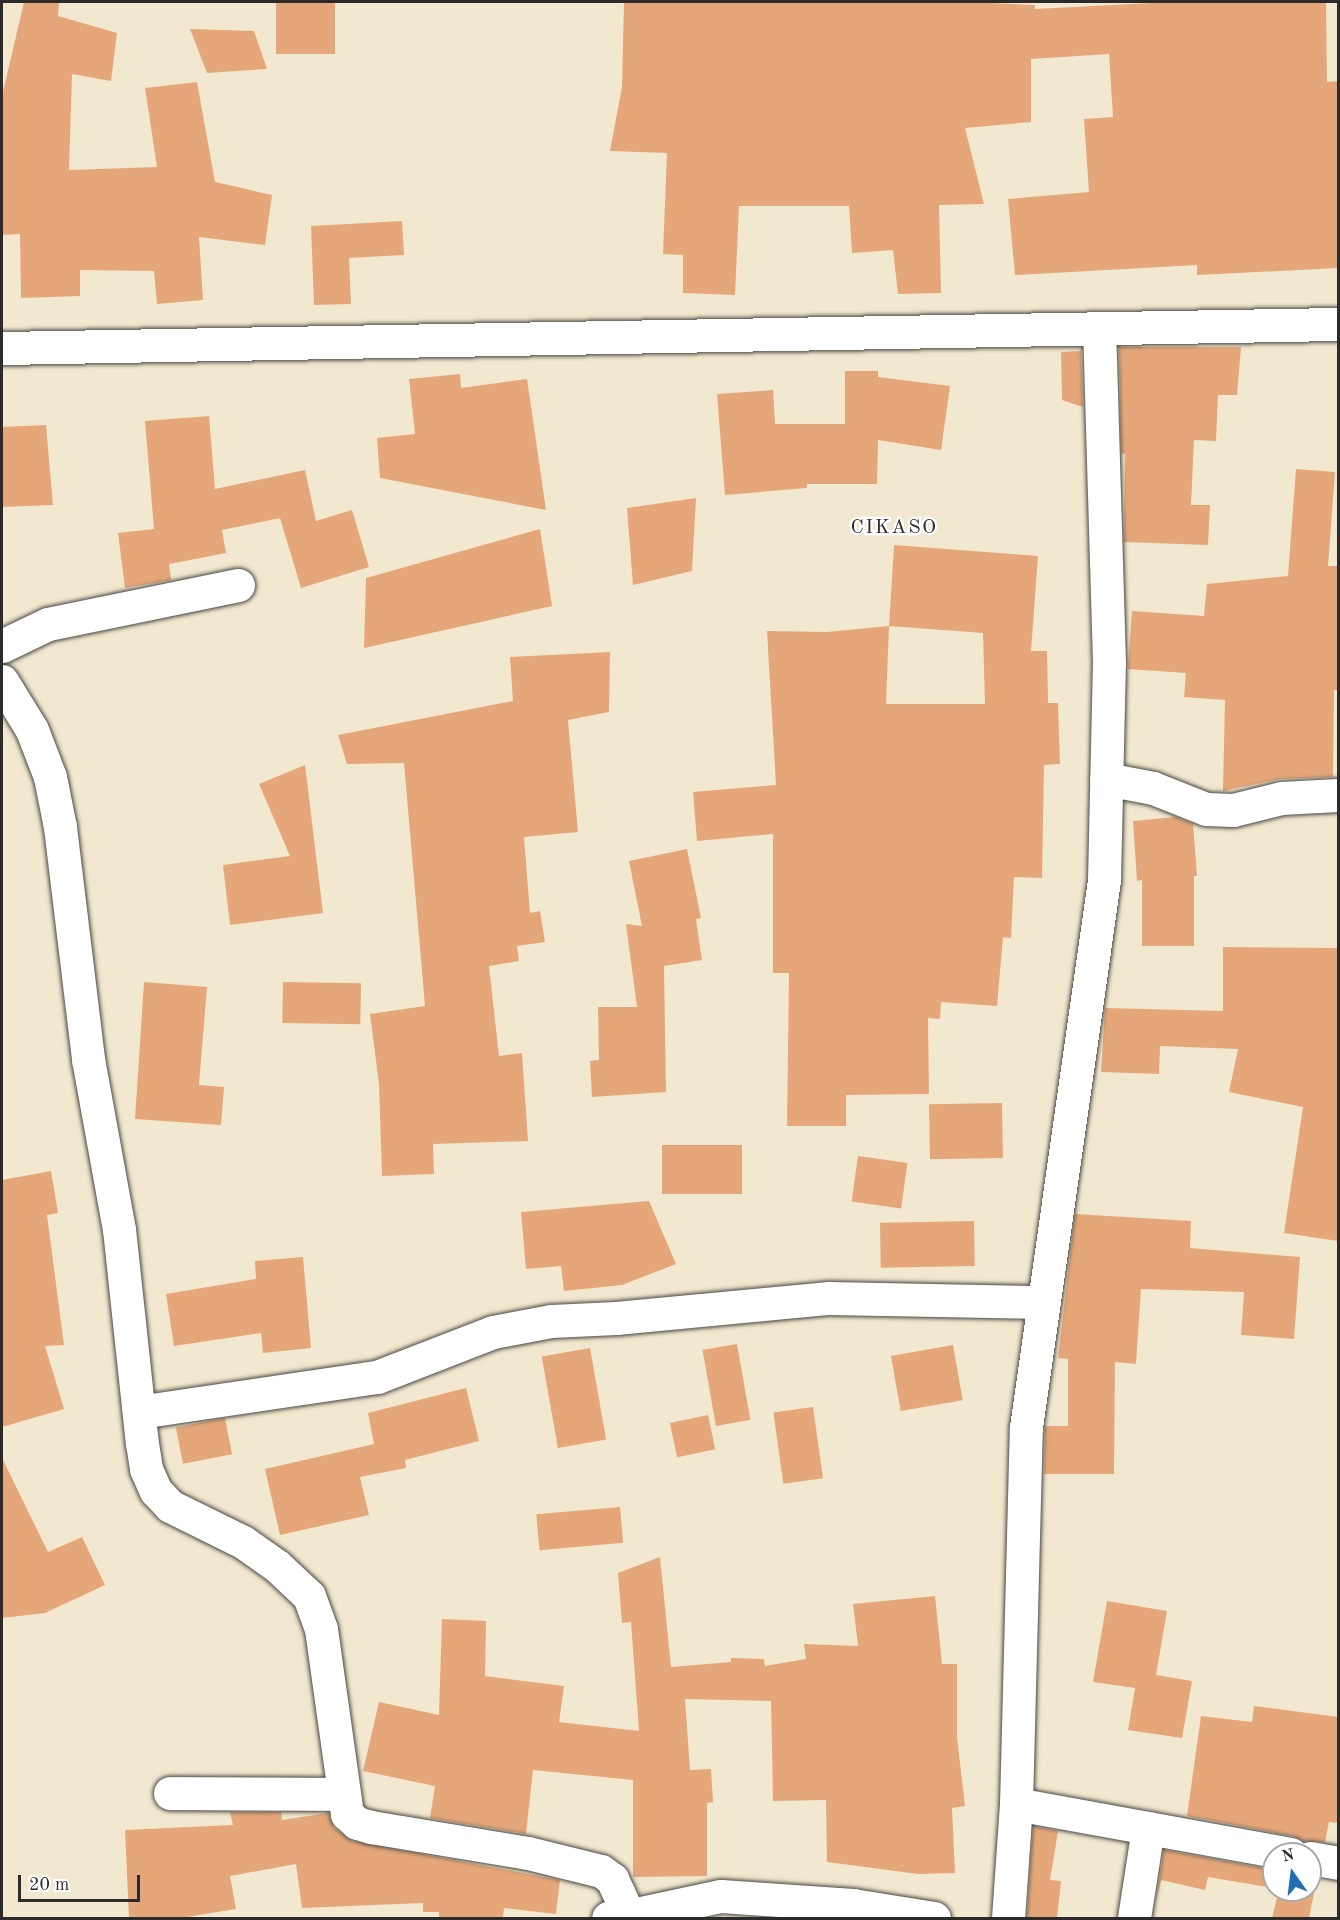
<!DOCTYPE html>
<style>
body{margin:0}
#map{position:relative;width:1340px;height:1920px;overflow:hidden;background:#f2e8cf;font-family:"Old Standard TT",serif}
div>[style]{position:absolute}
.building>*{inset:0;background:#e5a779;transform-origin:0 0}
.roads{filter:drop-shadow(0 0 2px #494744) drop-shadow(0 0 2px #494744)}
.street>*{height:33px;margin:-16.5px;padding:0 16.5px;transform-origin:16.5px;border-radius:16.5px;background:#fff}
span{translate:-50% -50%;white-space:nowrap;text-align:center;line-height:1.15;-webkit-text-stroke:4.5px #fff;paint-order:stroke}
.quarter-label{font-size:20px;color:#2b2b2b;letter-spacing:1.5px}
.frame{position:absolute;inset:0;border:3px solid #2b2b2b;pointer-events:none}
.north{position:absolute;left:1262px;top:1842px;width:60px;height:60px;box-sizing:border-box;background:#fff;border:2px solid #aaa;border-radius:50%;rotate:346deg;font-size:16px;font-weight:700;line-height:24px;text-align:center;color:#2b2b2b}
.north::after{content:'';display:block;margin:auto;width:21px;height:27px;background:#1f6fb2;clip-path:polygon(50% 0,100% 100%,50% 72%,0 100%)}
.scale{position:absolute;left:18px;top:1875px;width:122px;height:27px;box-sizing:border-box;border:3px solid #2b2b2b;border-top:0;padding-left:8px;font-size:18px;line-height:21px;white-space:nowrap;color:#2b2b2b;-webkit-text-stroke:4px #fff;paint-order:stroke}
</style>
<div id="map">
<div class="building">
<div style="clip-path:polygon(24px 2px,59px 2px,58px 16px,117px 33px,111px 81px,72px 74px,69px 170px,157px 167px,145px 88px,197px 82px,215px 182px,272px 195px,265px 245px,199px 237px,203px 300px,157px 304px,154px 271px,80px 270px,80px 296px,21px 298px,20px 234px,2px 235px,2px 96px)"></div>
<div style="left:276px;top:2px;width:59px;height:52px"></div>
<div style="clip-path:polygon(624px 2px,966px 2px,1035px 5px,1035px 9px,1171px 2px,1326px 2px,1327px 82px,1338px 81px,1338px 268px,1197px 275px,1197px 265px,1015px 275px,1008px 199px,1089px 192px,1084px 119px,1113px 117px,1109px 54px,1031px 59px,1031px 122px,965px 128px,984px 204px,939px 205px,941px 293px,898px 294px,893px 250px,852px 253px,849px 206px,739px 206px,735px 295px,683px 293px,683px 255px,663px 254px,667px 153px,610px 151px,622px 87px)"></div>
<div style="clip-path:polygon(190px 29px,254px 31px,267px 69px,207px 73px)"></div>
<div style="clip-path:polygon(402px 221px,404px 255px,349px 258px,351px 304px,314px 305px,311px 226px)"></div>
<div style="clip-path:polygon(1119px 347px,1241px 347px,1237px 395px,1218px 395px,1216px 441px,1194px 440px,1191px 505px,1210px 505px,1208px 545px,1124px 542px,1125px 454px,1121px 453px)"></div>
<div style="clip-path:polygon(1081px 351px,1083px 407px,1062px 400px,1061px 352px)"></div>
<div style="clip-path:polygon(845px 371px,878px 371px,878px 377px,950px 386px,941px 450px,878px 440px,877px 484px,807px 484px,807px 488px,725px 495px,717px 394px,773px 390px,775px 424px,845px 424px)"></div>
<div style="clip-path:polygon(460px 374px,461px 388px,527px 379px,546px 510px,380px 478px,377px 438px,415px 434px,409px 379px)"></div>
<div style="clip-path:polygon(209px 416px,215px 489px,305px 470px,316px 521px,352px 510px,369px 567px,301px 588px,280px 518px,222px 530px,226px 553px,169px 564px,171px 580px,125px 588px,118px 533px,154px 529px,145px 421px)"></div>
<div style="clip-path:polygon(46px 425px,53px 505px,2px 507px,2px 427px)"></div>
<div style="clip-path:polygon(1296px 469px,1335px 472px,1328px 566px,1338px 566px,1338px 690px,1334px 690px,1333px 777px,1280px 779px,1223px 791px,1225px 700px,1184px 697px,1186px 673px,1128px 669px,1132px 611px,1204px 616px,1207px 584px,1288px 576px)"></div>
<div style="clip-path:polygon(696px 498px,692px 571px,633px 585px,627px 508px)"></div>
<div style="clip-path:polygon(540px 529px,552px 606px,364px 648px,366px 578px)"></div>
<div style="clip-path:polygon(evenodd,894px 545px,1038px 556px,1031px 651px,1047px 651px,1048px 703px,1058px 703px,1060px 764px,1044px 765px,1042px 878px,1014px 877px,1011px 938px,1003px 937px,997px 1006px,941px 1002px,940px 1019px,928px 1018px,929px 1094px,846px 1095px,846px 1126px,787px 1126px,789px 973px,773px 973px,773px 834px,697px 841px,693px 792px,776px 785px,767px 631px,827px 632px,889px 626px,894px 545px,889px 626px,983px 633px,985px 704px,886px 704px,889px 626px)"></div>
<div style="clip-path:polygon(610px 652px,609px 712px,568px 720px,578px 832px,524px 837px,530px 913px,540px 911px,545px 942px,517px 946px,519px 961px,489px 966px,499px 1056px,522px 1053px,528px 1141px,433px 1144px,434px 1174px,382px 1176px,379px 1084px,370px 1014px,425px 1006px,404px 763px,347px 764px,338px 735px,513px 701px,510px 657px)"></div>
<div style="clip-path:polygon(305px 765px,323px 913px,230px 925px,223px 865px,290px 856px,259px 784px)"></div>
<div style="clip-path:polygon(1176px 817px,1193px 824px,1197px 876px,1194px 876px,1194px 946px,1142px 946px,1142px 880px,1137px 881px,1133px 821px)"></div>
<div style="clip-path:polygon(687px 849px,701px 918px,696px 919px,702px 960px,664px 966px,666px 1092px,592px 1097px,590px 1061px,599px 1060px,598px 1007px,637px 1007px,626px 924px,642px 926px,629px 861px)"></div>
<div style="clip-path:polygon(1223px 947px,1338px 948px,1338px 1241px,1284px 1233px,1303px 1107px,1229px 1092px,1238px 1049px,1160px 1046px,1159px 1074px,1101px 1072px,1105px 1008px,1223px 1011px)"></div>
<div style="clip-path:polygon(144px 982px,207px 987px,199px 1085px,224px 1087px,221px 1125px,135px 1119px)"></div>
<div style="left:283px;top:982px;width:78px;height:41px;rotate:1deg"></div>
<div style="left:1002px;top:1103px;width:55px;height:73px;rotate:89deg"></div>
<div style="left:742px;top:1145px;width:49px;height:80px;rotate:90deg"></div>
<div style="left:858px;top:1156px;width:50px;height:46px;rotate:8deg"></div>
<div style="clip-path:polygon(51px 1171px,58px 1213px,47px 1215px,64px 1345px,45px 1346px,64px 1409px,2px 1427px,2px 1180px)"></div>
<div style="clip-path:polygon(649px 1201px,676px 1264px,622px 1285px,564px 1291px,561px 1266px,526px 1269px,521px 1212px)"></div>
<div style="clip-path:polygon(1075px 1214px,1191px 1221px,1190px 1248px,1300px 1257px,1294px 1339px,1241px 1335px,1244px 1292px,1141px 1289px,1136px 1364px,1115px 1362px,1114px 1474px,1044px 1474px,1045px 1426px,1068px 1426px,1068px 1359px,1058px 1358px)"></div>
<div style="left:974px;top:1221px;width:45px;height:94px;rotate:89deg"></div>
<div style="clip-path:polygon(303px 1257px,311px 1348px,263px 1353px,261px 1333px,174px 1346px,166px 1294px,256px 1279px,255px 1261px)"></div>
<div style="left:737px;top:1344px;width:77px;height:35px;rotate:80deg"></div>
<div style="left:953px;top:1345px;width:56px;height:63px;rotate:80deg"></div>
<div style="left:590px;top:1348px;width:93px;height:49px;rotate:80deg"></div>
<div style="clip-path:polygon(466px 1388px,479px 1441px,405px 1460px,406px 1468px,360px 1477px,369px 1515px,280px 1535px,265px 1469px,374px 1444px,368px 1413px)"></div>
<div style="left:813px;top:1407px;width:72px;height:40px;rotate:82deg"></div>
<div style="left:708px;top:1415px;width:35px;height:39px;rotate:78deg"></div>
<div style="left:225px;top:1418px;width:37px;height:50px;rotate:79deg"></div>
<div style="clip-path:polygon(2px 1458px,48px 1552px,82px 1537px,105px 1585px,45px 1613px,2px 1618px)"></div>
<div style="left:620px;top:1507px;width:36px;height:84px;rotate:85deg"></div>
<div style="clip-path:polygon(660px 1557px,671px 1667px,731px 1662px,731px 1658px,764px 1659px,765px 1666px,806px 1659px,804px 1644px,858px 1646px,853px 1604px,935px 1596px,942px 1664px,957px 1664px,957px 1737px,965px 1806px,952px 1808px,955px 1873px,918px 1874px,827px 1862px,826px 1800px,773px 1801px,771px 1701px,685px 1699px,690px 1770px,711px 1769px,713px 1802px,707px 1803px,707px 1876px,633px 1877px,633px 1780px,533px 1770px,526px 1834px,430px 1818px,435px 1786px,363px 1771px,379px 1702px,439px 1715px,442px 1619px,486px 1621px,485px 1676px,564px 1686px,559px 1722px,639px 1731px,631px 1622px,622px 1623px,618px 1573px)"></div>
<div style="clip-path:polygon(1107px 1601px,1167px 1611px,1156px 1675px,1192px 1681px,1182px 1738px,1128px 1730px,1135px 1688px,1093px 1682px)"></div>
<div style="clip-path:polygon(1254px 1706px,1338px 1717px,1338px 1823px,1329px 1822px,1325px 1842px,1303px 1841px,1293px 1836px,1187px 1816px,1201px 1716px,1252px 1722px)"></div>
<div style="clip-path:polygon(230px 1812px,281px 1812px,282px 1820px,328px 1813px,334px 1828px,352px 1841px,560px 1880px,556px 1914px,504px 1908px,503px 1918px,439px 1918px,439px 1912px,423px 1912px,423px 1903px,302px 1908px,296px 1864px,230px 1876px,236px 1909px,181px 1918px,129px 1918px,125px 1830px,233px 1825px)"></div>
<div style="clip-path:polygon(1033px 1826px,1058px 1831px,1050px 1880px,1061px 1881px,1057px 1918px,1027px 1918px)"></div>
<div style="clip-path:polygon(1164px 1850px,1274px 1870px,1274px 1888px,1208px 1877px,1205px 1890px,1161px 1880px,1156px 1901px)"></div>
<div style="clip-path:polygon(1310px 1877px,1317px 1878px,1309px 1918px,1272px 1918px,1279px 1890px,1310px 1890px)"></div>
</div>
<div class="roads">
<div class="street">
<div style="left:2px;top:348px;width:1336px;rotate:-1.03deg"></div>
<div style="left:2px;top:646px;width:51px;rotate:-25.6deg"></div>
<div style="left:48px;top:624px;width:194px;rotate:-11.6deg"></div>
<div style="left:2px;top:681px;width:57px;rotate:58.5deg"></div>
<div style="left:32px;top:730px;width:50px;rotate:69deg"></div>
<div style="left:50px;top:777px;width:51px;rotate:78.7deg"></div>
<div style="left:60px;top:827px;width:234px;rotate:83.1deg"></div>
<div style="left:88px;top:1059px;width:173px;rotate:79.7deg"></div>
<div style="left:119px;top:1229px;width:215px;rotate:83.9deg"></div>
<div style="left:142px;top:1443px;width:26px;rotate:81deg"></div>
<div style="left:146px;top:1469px;width:24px;rotate:66deg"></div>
<div style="left:156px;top:1491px;width:21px;rotate:47deg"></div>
<div style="left:170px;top:1506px;width:81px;rotate:26.3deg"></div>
<div style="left:243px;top:1542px;width:42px;rotate:35.2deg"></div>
<div style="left:277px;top:1566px;width:44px;rotate:43.2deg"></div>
<div style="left:309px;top:1596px;width:35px;rotate:70deg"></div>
<div style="left:321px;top:1629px;width:187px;rotate:82deg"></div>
<div style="left:347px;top:1814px;width:13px;rotate:42deg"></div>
<div style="left:357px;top:1823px;width:15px;rotate:16deg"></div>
<div style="left:371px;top:1827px;width:159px;rotate:9.4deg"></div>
<div style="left:528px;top:1853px;width:75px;rotate:13.9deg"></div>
<div style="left:601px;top:1871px;width:14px;rotate:36deg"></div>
<div style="left:612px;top:1879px;width:35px;rotate:65deg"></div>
<div style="left:627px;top:1911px;width:20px;rotate:160deg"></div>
<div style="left:1106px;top:779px;width:48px;rotate:10.8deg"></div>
<div style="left:1153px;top:788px;width:57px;rotate:21.6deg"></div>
<div style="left:1206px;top:809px;width:27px;rotate:2deg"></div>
<div style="left:1233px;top:810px;width:49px;rotate:-14deg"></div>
<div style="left:1281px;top:798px;width:57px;rotate:-3deg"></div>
<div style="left:139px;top:1412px;width:241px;rotate:-8.4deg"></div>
<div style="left:377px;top:1377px;width:124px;rotate:-21.2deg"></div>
<div style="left:493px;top:1332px;width:59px;rotate:-10.7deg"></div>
<div style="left:551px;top:1321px;width:65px;rotate:-2.6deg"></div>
<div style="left:616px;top:1318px;width:214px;rotate:-5.4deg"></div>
<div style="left:829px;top:1298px;width:215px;rotate:1.1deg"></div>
<div style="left:170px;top:1793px;width:172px;rotate:0.3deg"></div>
<div style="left:1016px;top:1804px;width:279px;rotate:10.3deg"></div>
<div style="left:1310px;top:1858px;width:28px;rotate:10deg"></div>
<div style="left:618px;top:1918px;width:105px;rotate:-12.1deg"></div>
<div style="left:721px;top:1896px;width:132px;rotate:3.9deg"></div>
<div style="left:853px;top:1905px;width:82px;rotate:9.1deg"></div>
<div style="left:1008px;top:1918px;width:114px;rotate:-86deg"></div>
<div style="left:1016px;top:1804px;width:377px;rotate:-88.5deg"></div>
<div style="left:1026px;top:1427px;width:553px;rotate:-81.88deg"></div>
<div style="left:1104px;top:880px;width:217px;rotate:-88.7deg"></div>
<div style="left:1109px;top:663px;width:332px;rotate:-91.7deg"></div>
<div style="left:1134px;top:1918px;width:91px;rotate:-81.2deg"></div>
</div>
</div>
<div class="quarter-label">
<span style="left:894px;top:528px">CIKASO</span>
</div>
<div class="frame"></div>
<div class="north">N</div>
<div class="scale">20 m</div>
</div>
